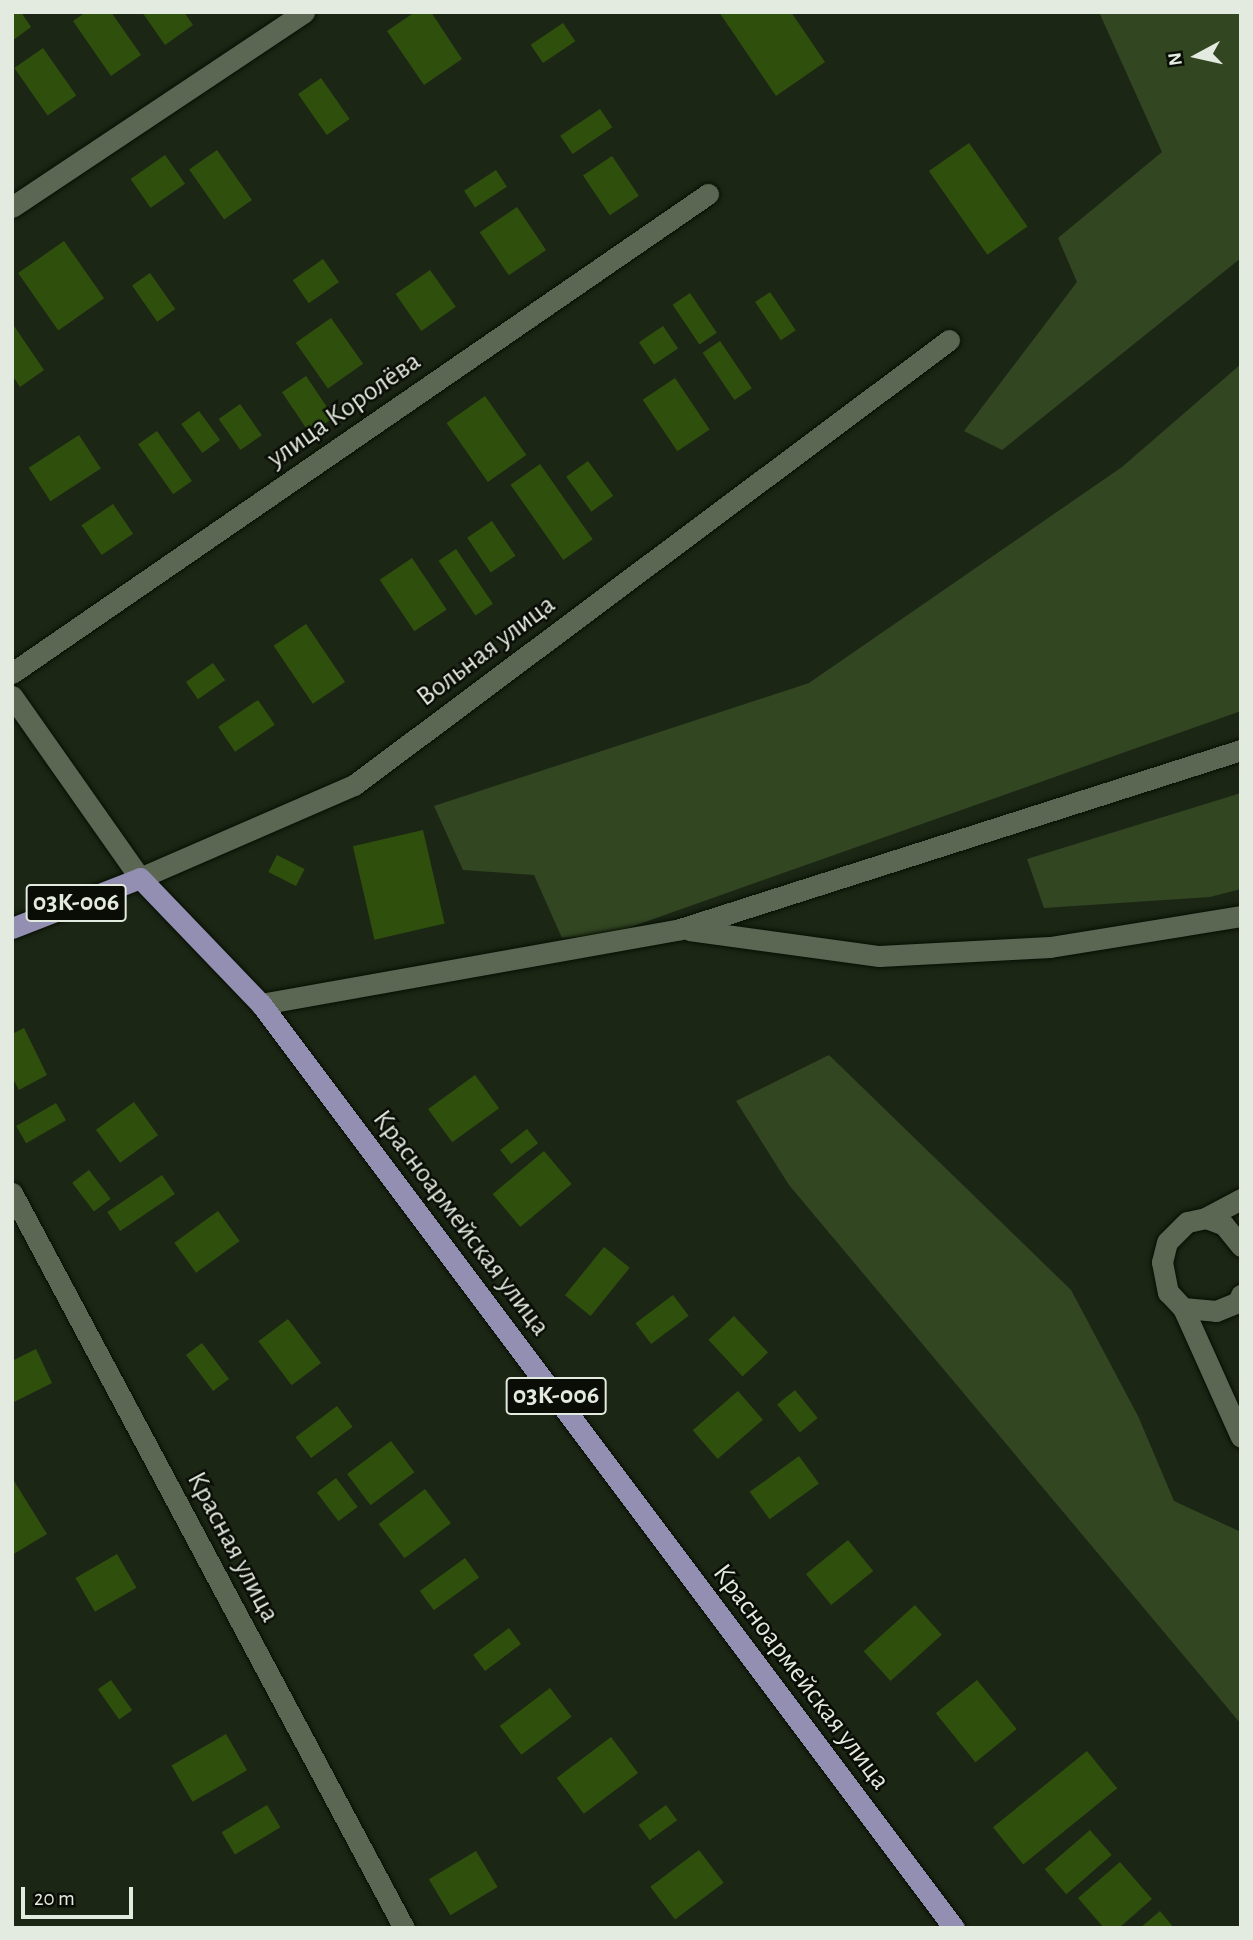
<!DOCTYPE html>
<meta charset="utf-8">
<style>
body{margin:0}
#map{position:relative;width:1253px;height:1940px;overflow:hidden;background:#1c2615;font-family:"Alegreya Sans",sans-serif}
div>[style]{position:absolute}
.green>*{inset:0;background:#324622}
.building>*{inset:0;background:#2f4f0d;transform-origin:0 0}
.roads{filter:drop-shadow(0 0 2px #060f02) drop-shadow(0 0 2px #060f02)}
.minor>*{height:21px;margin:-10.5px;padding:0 10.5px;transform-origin:10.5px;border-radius:10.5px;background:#5c6753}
.major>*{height:21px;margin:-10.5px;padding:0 10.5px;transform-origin:10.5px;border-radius:10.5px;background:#938fb3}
span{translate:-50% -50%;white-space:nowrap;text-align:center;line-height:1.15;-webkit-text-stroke:5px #090d06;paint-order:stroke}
.shield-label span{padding:2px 5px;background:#090d06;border:2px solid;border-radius:5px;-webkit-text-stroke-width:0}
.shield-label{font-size:26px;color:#e3eadf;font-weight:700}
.street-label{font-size:28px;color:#e3eadf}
.frame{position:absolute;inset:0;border:14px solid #e3eadf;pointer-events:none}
.north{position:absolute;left:1162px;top:21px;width:70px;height:70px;-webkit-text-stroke:5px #090d06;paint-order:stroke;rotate:262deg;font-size:19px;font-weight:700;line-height:28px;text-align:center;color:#e3eadf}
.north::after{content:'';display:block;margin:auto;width:24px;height:32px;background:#e3eadf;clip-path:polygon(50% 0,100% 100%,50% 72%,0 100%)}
.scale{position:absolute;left:21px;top:1887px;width:112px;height:32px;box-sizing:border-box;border:4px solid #e3eadf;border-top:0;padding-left:9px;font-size:21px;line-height:24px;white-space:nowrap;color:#e3eadf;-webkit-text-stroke:5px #090d06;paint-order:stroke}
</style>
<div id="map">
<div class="green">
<div style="clip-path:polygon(1099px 12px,1241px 12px,1241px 258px,1002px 450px,964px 431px,1077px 282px,1058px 238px,1162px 152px)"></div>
<div style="clip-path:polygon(1241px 364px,1241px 711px,611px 934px,562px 938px,534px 875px,463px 870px,434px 806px,809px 683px,1122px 467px)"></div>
<div style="clip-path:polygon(1241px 793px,1241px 889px,1210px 897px,1044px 908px,1027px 859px)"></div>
<div style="clip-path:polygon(829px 1055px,1071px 1290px,1138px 1416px,1174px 1501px,1241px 1532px,1241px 1724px,789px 1185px,736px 1101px)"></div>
</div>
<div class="building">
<div style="clip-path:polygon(21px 12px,31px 27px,12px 41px,12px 15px)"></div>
<div style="clip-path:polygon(86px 12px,111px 12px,141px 55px,111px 76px,73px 21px)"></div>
<div style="clip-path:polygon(142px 12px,184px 12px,193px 25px,165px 45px)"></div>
<div style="clip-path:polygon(415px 12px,431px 12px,462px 59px,424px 85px,387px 31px)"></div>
<div style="clip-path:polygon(719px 12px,791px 12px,825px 62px,776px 96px)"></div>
<div style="left:563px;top:23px;width:22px;height:39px;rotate:56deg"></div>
<div style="left:43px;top:48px;width:58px;height:35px;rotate:55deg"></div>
<div style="left:321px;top:78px;width:50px;height:28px;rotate:55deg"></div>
<div style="left:600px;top:109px;width:22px;height:48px;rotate:56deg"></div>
<div style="left:969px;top:143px;width:102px;height:49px;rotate:55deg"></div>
<div style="left:217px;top:150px;width:61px;height:34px;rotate:55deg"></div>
<div style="left:165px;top:155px;width:35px;height:42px;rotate:55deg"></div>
<div style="left:612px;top:156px;width:48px;height:35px;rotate:56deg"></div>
<div style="left:496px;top:170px;width:20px;height:38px;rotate:57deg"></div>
<div style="left:517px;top:207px;width:52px;height:45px;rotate:56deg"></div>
<div style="left:64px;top:241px;width:70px;height:56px;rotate:55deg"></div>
<div style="left:323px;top:259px;width:28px;height:37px;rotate:55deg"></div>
<div style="left:430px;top:270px;width:45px;height:42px;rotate:55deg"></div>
<div style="left:150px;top:273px;width:44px;height:22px;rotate:55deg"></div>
<div style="left:770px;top:292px;width:46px;height:18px;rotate:56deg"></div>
<div style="left:690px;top:293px;width:48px;height:21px;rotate:56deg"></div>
<div style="left:331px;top:318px;width:56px;height:43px;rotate:55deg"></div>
<div style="clip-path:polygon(12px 323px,44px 370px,20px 387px,12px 375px)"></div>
<div style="left:663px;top:326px;width:27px;height:29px;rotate:56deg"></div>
<div style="left:720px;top:341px;width:57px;height:21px;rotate:56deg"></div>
<div style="left:306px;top:376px;width:50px;height:29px;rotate:56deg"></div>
<div style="left:675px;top:378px;width:62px;height:39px;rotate:56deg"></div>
<div style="left:485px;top:396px;width:72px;height:47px;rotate:55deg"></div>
<div style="left:240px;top:404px;width:38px;height:26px;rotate:55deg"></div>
<div style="left:199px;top:411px;width:36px;height:22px;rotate:54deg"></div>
<div style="left:157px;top:431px;width:61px;height:23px;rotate:55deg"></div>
<div style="left:79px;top:435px;width:40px;height:60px;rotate:57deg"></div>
<div style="left:588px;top:461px;width:43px;height:27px;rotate:54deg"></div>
<div style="left:540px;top:464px;width:92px;height:36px;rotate:55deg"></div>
<div style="left:113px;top:504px;width:36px;height:38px;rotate:56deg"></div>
<div style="left:492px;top:521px;width:42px;height:30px;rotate:56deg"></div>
<div style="left:456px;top:549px;width:66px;height:21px;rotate:56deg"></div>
<div style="left:412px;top:558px;width:62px;height:39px;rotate:56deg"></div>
<div style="left:306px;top:624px;width:70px;height:39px;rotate:56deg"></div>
<div style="left:213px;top:663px;width:21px;height:33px;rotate:55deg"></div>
<div style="left:258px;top:700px;width:30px;height:48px;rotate:56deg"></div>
<div style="left:423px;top:830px;width:96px;height:72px;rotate:77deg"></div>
<div style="left:277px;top:855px;width:31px;height:19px;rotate:27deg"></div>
<div style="clip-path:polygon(24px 1028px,47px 1075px,19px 1090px,12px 1077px,12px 1034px)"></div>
<div style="left:475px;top:1075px;width:41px;height:58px;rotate:54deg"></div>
<div style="left:134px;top:1102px;width:41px;height:47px;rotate:54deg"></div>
<div style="left:56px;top:1103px;width:20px;height:46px;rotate:60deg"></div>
<div style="left:527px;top:1129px;width:18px;height:34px;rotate:52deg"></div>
<div style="left:544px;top:1151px;width:43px;height:67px;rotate:50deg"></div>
<div style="left:89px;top:1170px;width:36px;height:21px;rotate:53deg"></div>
<div style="left:162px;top:1175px;width:23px;height:66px;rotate:56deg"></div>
<div style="left:218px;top:1211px;width:37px;height:54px;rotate:54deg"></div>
<div style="left:604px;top:1247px;width:33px;height:62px;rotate:39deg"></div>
<div style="left:673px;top:1295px;width:26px;height:47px;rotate:53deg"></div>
<div style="left:734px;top:1316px;width:50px;height:35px;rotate:47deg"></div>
<div style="left:288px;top:1319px;width:55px;height:37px;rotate:53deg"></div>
<div style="left:202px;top:1343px;width:45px;height:20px;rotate:53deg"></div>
<div style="clip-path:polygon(36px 1349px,52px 1383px,12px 1403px,12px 1361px)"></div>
<div style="left:795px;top:1390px;width:36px;height:23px;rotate:51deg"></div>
<div style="left:738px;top:1391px;width:38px;height:60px;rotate:49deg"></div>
<div style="left:337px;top:1406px;width:26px;height:52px;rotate:53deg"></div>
<div style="left:391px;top:1441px;width:39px;height:55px;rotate:53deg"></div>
<div style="left:799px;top:1456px;width:34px;height:61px;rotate:54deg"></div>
<div style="left:336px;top:1478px;width:36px;height:24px;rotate:53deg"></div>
<div style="clip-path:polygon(14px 1481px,47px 1534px,12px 1555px,12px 1482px)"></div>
<div style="left:425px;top:1489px;width:43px;height:58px;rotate:53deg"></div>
<div style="left:848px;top:1540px;width:40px;height:54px;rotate:51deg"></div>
<div style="left:117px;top:1554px;width:39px;height:48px;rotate:60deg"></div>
<div style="left:465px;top:1558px;width:24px;height:56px;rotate:54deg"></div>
<div style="left:915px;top:1605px;width:40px;height:69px;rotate:48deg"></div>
<div style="left:509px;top:1628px;width:20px;height:45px;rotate:53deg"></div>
<div style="left:111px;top:1680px;width:37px;height:16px;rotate:55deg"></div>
<div style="left:977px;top:1680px;width:63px;height:53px;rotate:51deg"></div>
<div style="left:550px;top:1688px;width:36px;height:63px;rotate:53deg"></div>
<div style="left:226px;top:1734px;width:42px;height:63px;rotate:60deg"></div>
<div style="left:611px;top:1737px;width:45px;height:68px;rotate:53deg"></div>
<div style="left:1087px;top:1751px;width:48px;height:121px;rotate:51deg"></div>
<div style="left:267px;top:1805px;width:26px;height:53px;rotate:59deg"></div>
<div style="left:666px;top:1805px;width:19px;height:34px;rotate:54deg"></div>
<div style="left:1090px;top:1830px;width:33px;height:60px;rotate:49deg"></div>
<div style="left:699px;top:1850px;width:41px;height:61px;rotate:53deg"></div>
<div style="left:476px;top:1851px;width:42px;height:55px;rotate:59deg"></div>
<div style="clip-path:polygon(1120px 1862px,1152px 1899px,1119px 1928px,1104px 1928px,1078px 1898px)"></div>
<div style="clip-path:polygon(1160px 1911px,1174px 1928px,1140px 1928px)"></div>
</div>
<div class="roads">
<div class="minor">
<div style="left:12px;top:207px;width:351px;rotate:-33.7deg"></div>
<div style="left:12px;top:673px;width:845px;rotate:-34.54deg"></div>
<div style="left:12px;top:696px;width:223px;rotate:54.9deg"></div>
<div style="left:140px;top:878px;width:233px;rotate:-23.5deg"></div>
<div style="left:354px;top:785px;width:743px;rotate:-36.79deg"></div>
<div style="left:689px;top:930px;width:192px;rotate:7.8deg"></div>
<div style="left:879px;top:956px;width:171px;rotate:-3deg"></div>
<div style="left:1050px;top:947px;width:193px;rotate:-9.2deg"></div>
<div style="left:261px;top:1004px;width:426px;rotate:-10.1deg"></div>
<div style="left:680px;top:929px;width:589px;rotate:-17.7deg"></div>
<div style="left:12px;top:1193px;width:833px;rotate:61.93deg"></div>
<div style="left:1241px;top:1199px;width:40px;rotate:152deg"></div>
<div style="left:1206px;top:1218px;width:19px;rotate:168deg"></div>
<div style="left:1187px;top:1222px;width:28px;rotate:135deg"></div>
<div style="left:1167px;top:1242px;width:21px;rotate:104deg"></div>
<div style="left:1162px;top:1262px;width:31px;rotate:79deg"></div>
<div style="left:1168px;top:1292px;width:22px;rotate:47deg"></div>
<div style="left:1183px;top:1308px;width:141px;rotate:65.8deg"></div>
<div style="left:1206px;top:1218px;width:19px;rotate:21deg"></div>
<div style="left:1224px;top:1225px;width:27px;rotate:51deg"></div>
<div style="left:1183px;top:1308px;width:33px;rotate:5deg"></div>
<div style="left:1216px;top:1311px;width:24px;rotate:-22deg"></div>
<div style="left:1238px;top:1302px;width:8px;rotate:-67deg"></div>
</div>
<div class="major">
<div style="left:12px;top:928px;width:137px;rotate:-21.3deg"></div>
<div style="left:140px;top:878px;width:175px;rotate:46.2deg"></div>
<div style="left:261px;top:1004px;width:1155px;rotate:53.13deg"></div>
</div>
</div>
<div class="shield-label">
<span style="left:76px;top:903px">03К-006</span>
<span style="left:556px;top:1396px">03К-006</span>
</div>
<div class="street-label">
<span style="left:344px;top:410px;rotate:-35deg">улица Королёва</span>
<span style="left:486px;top:651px;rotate:-37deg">Вольная улица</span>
<span style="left:461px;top:1223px;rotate:53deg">Красноармейская улица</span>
<span style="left:233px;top:1547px;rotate:62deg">Красная улица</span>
<span style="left:801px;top:1677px;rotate:53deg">Красноармейская улица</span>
</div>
<div class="frame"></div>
<div class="north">N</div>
<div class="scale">20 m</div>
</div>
